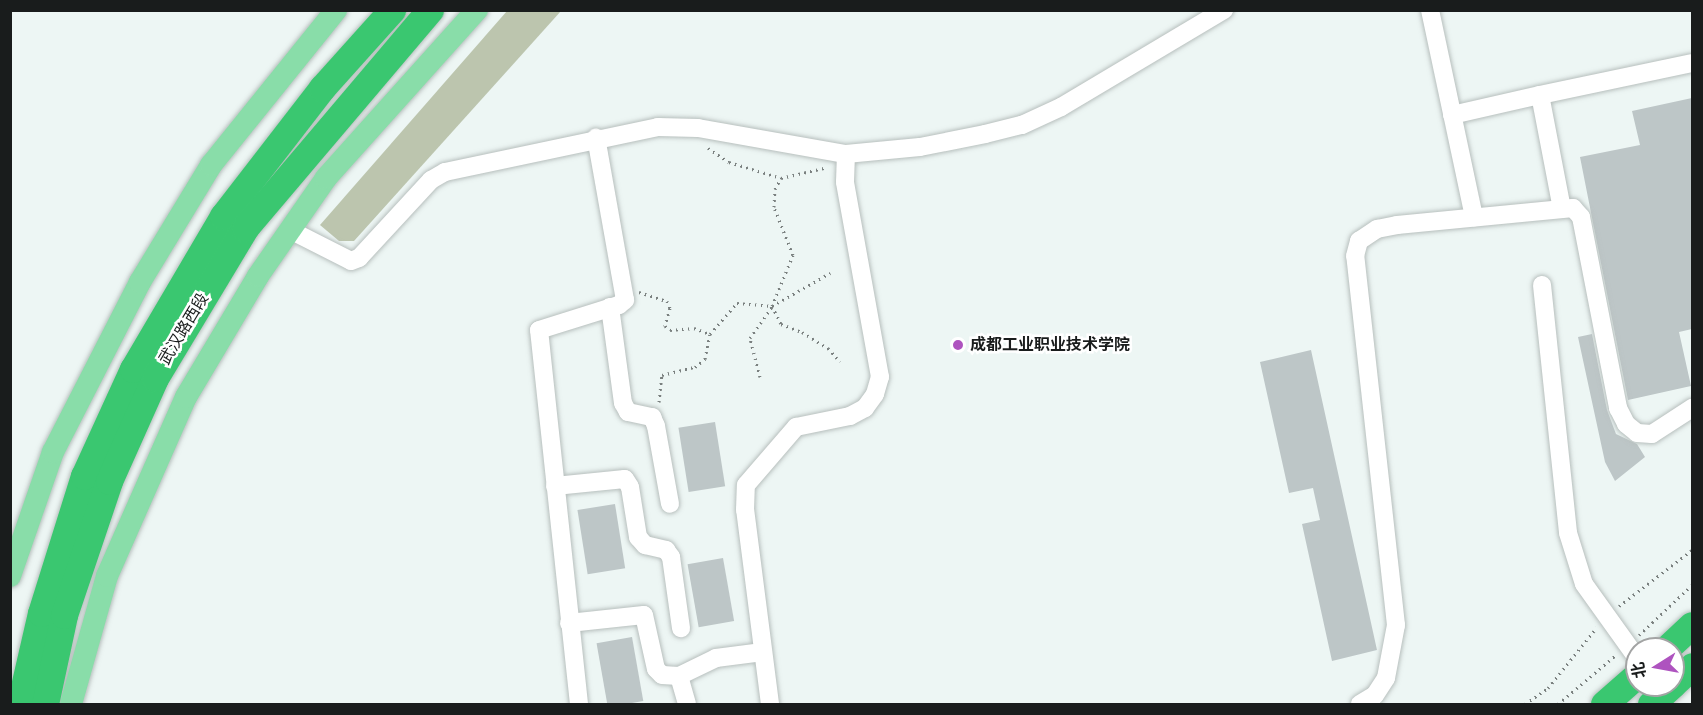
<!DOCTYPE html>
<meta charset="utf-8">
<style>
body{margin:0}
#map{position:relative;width:1703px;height:715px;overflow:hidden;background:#edf6f4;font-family:Rubik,"Noto Sans SC",sans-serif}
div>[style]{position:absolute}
.green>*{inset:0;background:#bcc5ae}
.building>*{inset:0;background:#bdc6c7;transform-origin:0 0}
.path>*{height:3px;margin-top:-1.5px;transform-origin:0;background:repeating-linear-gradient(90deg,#7a807f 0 1.5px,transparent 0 6px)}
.roads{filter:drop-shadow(0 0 2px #b7bfbd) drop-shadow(0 0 2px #b7bfbd)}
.minor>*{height:18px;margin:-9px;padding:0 9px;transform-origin:9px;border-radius:9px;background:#fff}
.major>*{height:22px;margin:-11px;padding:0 11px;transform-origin:11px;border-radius:11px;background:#89dda9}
.highway>*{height:27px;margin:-13.5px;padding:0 13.5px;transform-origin:13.5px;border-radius:13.5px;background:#3ac770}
.dots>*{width:16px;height:16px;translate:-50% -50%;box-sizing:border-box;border:3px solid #fff;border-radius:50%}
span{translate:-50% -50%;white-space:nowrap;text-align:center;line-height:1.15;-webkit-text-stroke:5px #fff;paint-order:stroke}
.street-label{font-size:16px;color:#191c1c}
.poi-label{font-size:16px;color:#191c1c;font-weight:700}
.left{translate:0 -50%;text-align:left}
.frame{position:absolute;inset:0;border:12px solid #191c1c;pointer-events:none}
.north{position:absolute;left:1625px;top:637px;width:60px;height:60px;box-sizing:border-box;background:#fff;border:2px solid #a3a4a4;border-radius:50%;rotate:259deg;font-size:16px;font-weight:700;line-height:24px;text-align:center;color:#191c1c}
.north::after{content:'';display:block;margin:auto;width:21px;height:27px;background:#ae53bf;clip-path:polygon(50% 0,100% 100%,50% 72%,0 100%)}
</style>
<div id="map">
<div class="green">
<div style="clip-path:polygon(507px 11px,561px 11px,354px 241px,339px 241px,320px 225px)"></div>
</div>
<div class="building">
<div style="clip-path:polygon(1692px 98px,1692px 329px,1679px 332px,1691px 386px,1628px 400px,1580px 157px,1640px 145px,1632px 111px)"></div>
<div style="clip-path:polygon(1592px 334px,1607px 410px,1616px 434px,1637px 444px,1645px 457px,1615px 481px,1605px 462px,1578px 337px)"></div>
<div style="clip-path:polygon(1311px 350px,1377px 650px,1332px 661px,1302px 524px,1320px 520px,1313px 488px,1289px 493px,1260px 362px)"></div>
<div style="left:715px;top:422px;width:65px;height:37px;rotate:81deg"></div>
<div style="left:615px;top:504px;width:65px;height:38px;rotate:81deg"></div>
<div style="left:723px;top:558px;width:64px;height:36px;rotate:80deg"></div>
<div style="left:632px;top:637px;width:65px;height:36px;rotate:80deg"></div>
</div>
<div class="path">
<div style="left:708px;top:148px;width:25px;rotate:34deg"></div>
<div style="left:729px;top:162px;width:54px;rotate:17.1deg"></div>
<div style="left:639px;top:292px;width:29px;rotate:18deg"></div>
<div style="left:667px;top:301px;width:8px;rotate:67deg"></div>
<div style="left:670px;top:308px;width:19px;rotate:106deg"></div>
<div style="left:665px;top:326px;width:6px;rotate:39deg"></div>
<div style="left:670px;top:330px;width:24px;rotate:-5deg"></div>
<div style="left:694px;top:328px;width:17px;rotate:21deg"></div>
<div style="left:772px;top:306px;width:20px;rotate:63deg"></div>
<div style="left:781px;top:324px;width:22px;rotate:21deg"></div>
<div style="left:802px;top:332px;width:31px;rotate:32deg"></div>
<div style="left:828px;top:348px;width:18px;rotate:49deg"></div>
<div style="left:760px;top:377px;width:40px;rotate:-104.4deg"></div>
<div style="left:750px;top:338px;width:39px;rotate:-55deg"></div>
<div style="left:772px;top:306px;width:55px;rotate:-67.6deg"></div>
<div style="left:793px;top:255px;width:52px;rotate:-111.6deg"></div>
<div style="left:774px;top:207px;width:18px;rotate:-87deg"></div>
<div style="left:775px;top:189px;width:13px;rotate:-61deg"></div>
<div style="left:781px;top:178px;width:44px;rotate:-13.1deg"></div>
<div style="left:659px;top:402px;width:27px;rotate:-84deg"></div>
<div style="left:662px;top:375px;width:34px;rotate:-14deg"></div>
<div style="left:695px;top:367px;width:13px;rotate:-39deg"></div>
<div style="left:705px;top:359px;width:25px;rotate:-79deg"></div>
<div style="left:710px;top:334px;width:41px;rotate:-48.9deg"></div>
<div style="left:737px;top:303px;width:35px;rotate:5deg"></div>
<div style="left:772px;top:306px;width:67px;rotate:-29.6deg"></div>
<div style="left:1619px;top:606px;width:92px;rotate:-37.5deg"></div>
<div style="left:1639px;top:635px;width:73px;rotate:-43.3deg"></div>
<div style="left:1525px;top:704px;width:28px;rotate:-35deg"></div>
<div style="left:1548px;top:688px;width:78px;rotate:-51.2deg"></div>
<div style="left:1558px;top:704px;width:76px;rotate:-40.2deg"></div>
</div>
<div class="roads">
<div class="minor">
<div style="left:1430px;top:10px;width:212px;rotate:78deg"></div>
<div style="left:1452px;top:115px;width:90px;rotate:-12.8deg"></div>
<div style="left:1562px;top:209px;width:116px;rotate:-100.9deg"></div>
<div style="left:1540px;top:95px;width:155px;rotate:-11.9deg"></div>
<div style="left:290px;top:230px;width:68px;rotate:26.9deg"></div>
<div style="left:351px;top:261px;width:9px;rotate:-21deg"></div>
<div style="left:359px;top:258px;width:106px;rotate:-47.3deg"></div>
<div style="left:431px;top:180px;width:16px;rotate:-30deg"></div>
<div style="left:445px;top:172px;width:218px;rotate:-11.9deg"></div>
<div style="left:658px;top:127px;width:40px;rotate:1.4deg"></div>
<div style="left:698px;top:128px;width:150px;rotate:10deg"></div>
<div style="left:846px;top:154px;width:74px;rotate:-5.4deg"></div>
<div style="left:920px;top:147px;width:66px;rotate:-11.3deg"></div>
<div style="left:985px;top:134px;width:38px;rotate:-14deg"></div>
<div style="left:1022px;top:125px;width:43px;rotate:-24.8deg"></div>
<div style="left:1061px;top:107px;width:190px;rotate:-30.8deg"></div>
<div style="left:1542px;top:285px;width:249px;rotate:84deg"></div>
<div style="left:1568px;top:533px;width:53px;rotate:72.6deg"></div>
<div style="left:1584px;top:584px;width:91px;rotate:54.4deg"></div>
<div style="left:610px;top:307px;width:97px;rotate:82.3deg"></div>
<div style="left:623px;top:403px;width:10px;rotate:61deg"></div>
<div style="left:628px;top:412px;width:25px;rotate:12deg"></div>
<div style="left:652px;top:417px;width:10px;rotate:66deg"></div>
<div style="left:656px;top:426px;width:79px;rotate:79.8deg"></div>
<div style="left:555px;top:486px;width:70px;rotate:-5.7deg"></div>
<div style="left:625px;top:479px;width:9px;rotate:58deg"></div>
<div style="left:630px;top:487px;width:51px;rotate:80.9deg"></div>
<div style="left:638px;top:537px;width:11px;rotate:49deg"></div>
<div style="left:645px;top:545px;width:22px;rotate:13deg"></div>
<div style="left:666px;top:550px;width:9px;rotate:54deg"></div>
<div style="left:671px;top:557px;width:72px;rotate:82deg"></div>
<div style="left:569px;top:623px;width:75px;rotate:-6.1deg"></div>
<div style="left:644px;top:615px;width:55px;rotate:77.5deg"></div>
<div style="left:656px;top:669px;width:8px;rotate:45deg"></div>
<div style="left:662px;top:675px;width:17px;rotate:3deg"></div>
<div style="left:679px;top:676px;width:29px;rotate:74deg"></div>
<div style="left:679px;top:676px;width:41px;rotate:-25.9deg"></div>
<div style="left:716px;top:658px;width:47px;rotate:-7.3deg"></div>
<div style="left:579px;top:704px;width:376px;rotate:-96.1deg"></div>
<div style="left:539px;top:330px;width:84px;rotate:-17.4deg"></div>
<div style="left:619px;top:305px;width:8px;rotate:-40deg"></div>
<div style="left:625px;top:300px;width:165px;rotate:-100.1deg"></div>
<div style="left:770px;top:704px;width:196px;rotate:-97.3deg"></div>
<div style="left:745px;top:510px;width:25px;rotate:-88deg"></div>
<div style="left:746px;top:485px;width:77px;rotate:-49.2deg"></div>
<div style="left:796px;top:427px;width:55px;rotate:-11.5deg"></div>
<div style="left:850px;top:416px;width:17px;rotate:-28deg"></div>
<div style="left:865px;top:408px;width:17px;rotate:-54deg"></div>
<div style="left:875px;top:394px;width:18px;rotate:-74deg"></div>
<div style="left:880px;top:377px;width:198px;rotate:-100.2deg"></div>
<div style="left:845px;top:182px;width:28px;rotate:-88deg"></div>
<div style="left:1360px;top:704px;width:17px;rotate:-31deg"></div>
<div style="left:1375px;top:695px;width:20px;rotate:-57deg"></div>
<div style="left:1386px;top:678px;width:54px;rotate:-79.3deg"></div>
<div style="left:1396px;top:625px;width:371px;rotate:-96.3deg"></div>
<div style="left:1355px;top:256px;width:16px;rotate:-75deg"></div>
<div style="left:1359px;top:241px;width:22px;rotate:-34deg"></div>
<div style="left:1377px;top:229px;width:20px;rotate:-11deg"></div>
<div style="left:1397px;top:225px;width:177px;rotate:-5.5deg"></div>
<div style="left:1573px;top:208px;width:12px;rotate:48deg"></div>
<div style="left:1581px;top:217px;width:195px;rotate:79deg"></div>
<div style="left:1618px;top:408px;width:18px;rotate:63deg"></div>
<div style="left:1626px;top:424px;width:14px;rotate:39deg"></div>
<div style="left:1637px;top:433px;width:15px;rotate:4deg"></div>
<div style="left:1652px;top:434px;width:48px;rotate:-33deg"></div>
</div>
<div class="major">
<div style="left:10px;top:576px;width:131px;rotate:-70.9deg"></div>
<div style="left:53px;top:452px;width:191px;rotate:-62.9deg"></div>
<div style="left:140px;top:282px;width:137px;rotate:-58.7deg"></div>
<div style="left:211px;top:165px;width:199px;rotate:-51.1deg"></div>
<div style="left:71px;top:704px;width:133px;rotate:-74.3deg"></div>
<div style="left:107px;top:576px;width:196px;rotate:-66.2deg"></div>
<div style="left:186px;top:397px;width:141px;rotate:-59.2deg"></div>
<div style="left:258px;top:276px;width:119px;rotate:-55.2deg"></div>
<div style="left:326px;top:178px;width:226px;rotate:-48.1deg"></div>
</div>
<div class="highway">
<div style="left:1666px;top:649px;width:35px;rotate:-43deg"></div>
<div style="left:1673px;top:684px;width:26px;rotate:-43deg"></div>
<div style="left:20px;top:704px;width:93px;rotate:-77deg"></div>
<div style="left:41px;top:613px;width:144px;rotate:-72.6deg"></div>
<div style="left:84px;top:476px;width:118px;rotate:-65.4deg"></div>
<div style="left:133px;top:369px;width:178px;rotate:-59.5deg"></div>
<div style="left:223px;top:216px;width:162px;rotate:-52.3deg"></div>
<div style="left:322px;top:88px;width:105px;rotate:-48.1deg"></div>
<div style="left:45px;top:704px;width:91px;rotate:-77.9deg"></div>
<div style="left:64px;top:615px;width:141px;rotate:-71.4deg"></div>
<div style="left:109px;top:481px;width:113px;rotate:-65.9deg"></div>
<div style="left:155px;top:378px;width:175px;rotate:-59deg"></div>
<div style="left:245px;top:228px;width:286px;rotate:-49.7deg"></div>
<div style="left:1604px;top:704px;width:44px;rotate:-41.3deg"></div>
<div style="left:1651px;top:704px;width:28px;rotate:-42deg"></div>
</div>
</div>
<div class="dots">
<div style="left:958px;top:345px;background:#ae53bf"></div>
</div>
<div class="street-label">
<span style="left:184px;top:329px;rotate:-59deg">武汉路西段</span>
</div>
<div class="poi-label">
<span class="left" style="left:970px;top:345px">成都工业职业技术学院</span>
</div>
<div class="frame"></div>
<div class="north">北</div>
</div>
